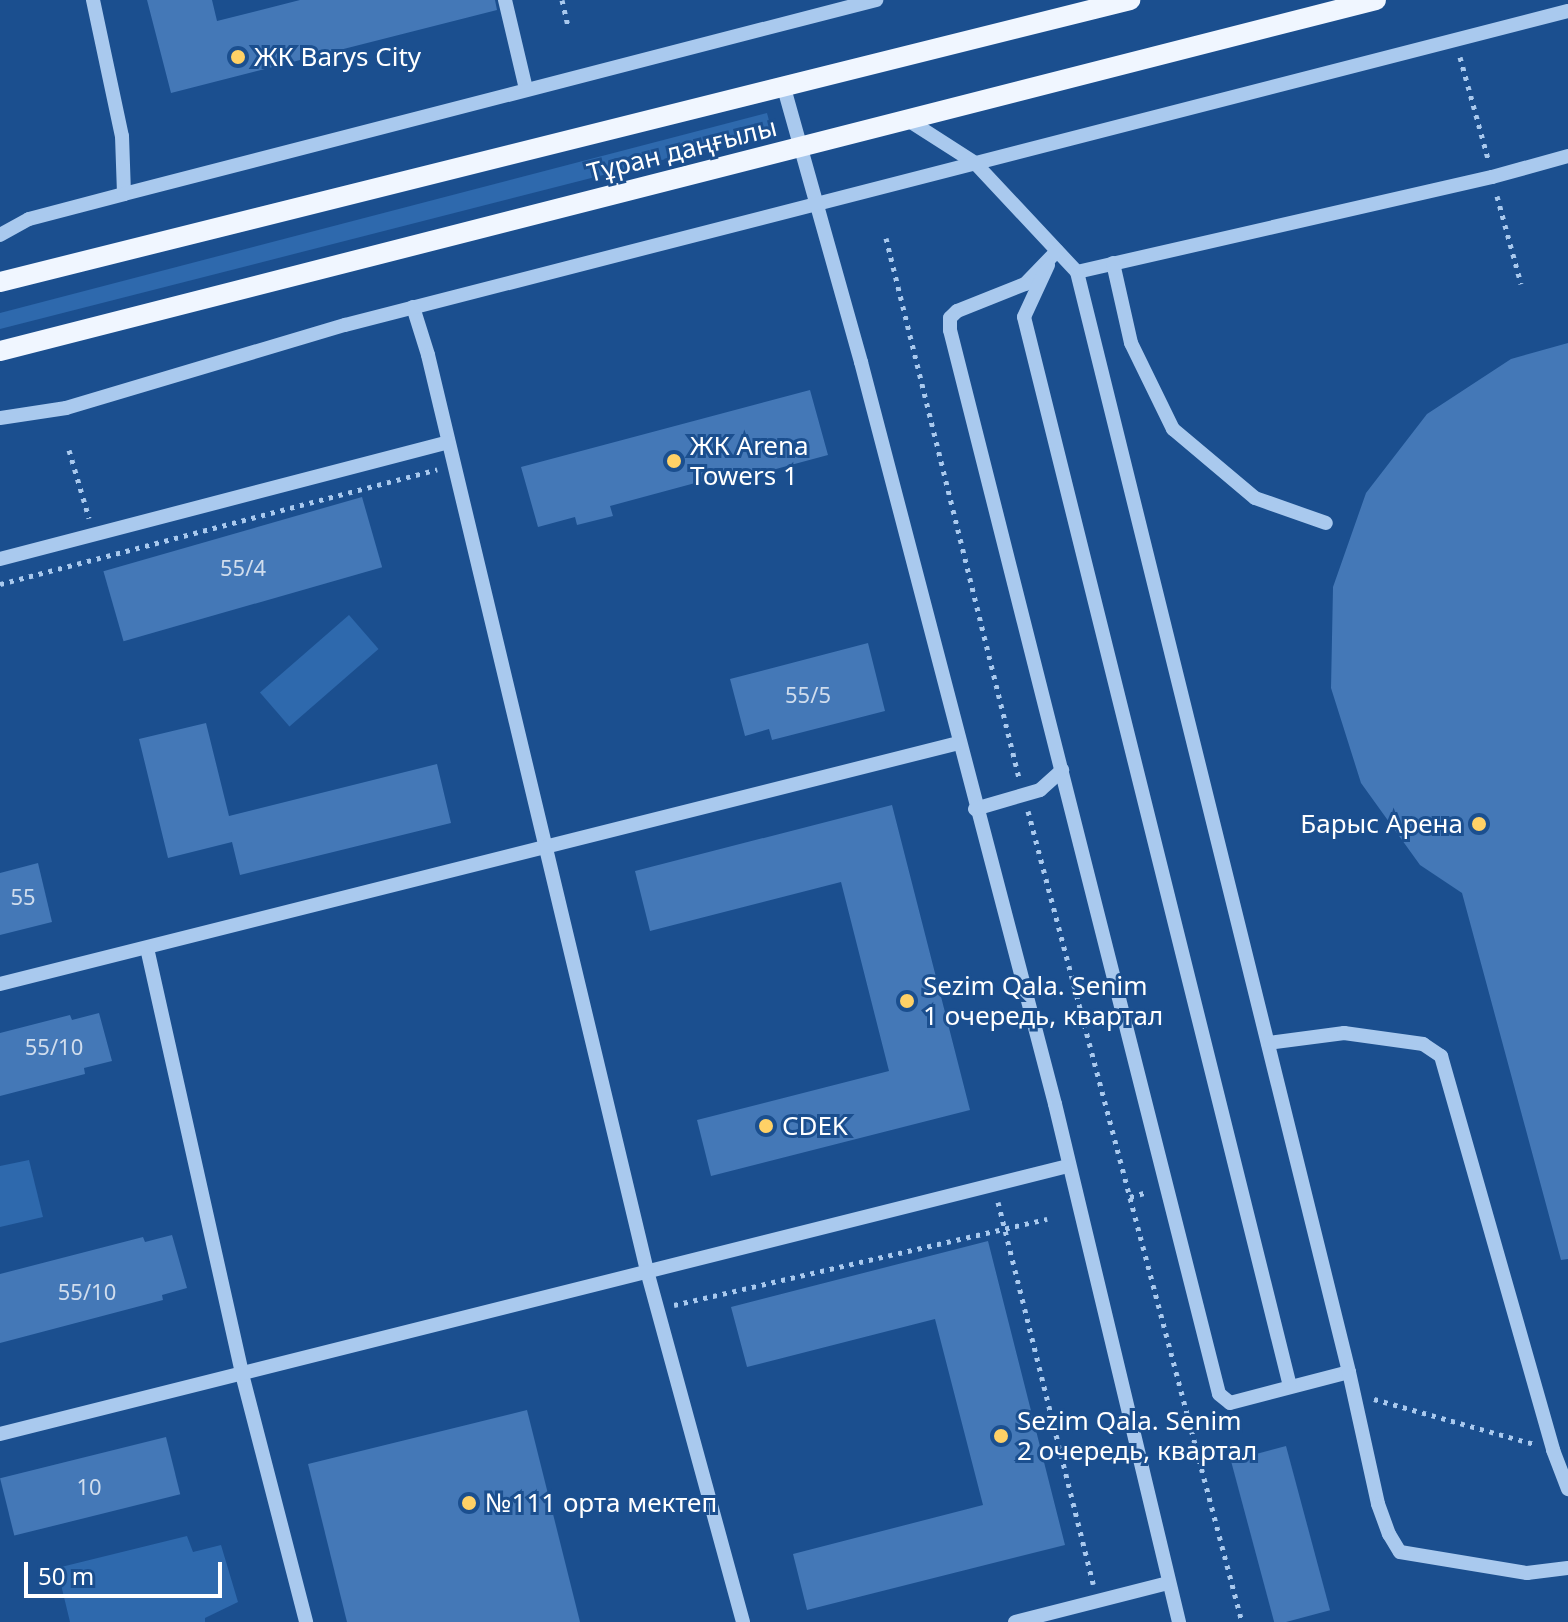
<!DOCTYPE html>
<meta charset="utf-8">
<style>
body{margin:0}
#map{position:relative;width:1568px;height:1622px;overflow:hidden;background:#1b4f8f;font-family:"Noto Sans",sans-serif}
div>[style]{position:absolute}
.green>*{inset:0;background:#2e69ad;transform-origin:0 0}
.building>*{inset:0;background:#4478b7;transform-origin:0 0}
.path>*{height:5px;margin-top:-2.5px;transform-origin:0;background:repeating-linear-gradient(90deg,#a9c9ee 0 4px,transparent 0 10px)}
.minor>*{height:14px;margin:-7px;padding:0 7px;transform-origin:7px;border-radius:7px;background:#a9c9ee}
.major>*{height:20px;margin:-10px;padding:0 10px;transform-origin:10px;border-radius:10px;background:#f0f6ff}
.dots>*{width:22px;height:22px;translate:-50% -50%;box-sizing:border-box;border:4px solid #1b4f8f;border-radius:50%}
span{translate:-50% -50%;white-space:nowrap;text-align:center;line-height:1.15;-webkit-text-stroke:6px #1b4f8f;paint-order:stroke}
.number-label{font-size:22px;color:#d0dded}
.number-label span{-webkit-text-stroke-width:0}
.poi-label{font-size:26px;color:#fff}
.left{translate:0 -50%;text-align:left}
.right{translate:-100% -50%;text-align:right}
.street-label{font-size:26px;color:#fff}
.scale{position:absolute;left:24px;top:1562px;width:198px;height:36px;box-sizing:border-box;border:4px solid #fff;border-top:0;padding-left:10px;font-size:24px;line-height:28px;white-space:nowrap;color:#fff;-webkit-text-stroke:6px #1b4f8f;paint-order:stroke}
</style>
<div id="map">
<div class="green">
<div style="clip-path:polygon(767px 113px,772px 132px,0 329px,0 313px)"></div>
<div style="left:349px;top:615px;width:45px;height:118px;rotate:49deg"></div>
<div style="clip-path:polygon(29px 1160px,43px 1217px,0 1227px,0 1166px)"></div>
<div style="clip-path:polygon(187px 1536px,193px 1552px,221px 1545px,238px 1602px,205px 1618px,205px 1622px,70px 1622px,57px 1568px)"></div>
</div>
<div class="building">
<div style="clip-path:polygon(147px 0,212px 0,217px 21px,300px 0,495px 0,497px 10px,171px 93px)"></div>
<div style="clip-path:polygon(1568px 343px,1568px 1259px,1561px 1260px,1462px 893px,1420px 865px,1361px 783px,1331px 688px,1333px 587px,1366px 493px,1427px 414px,1511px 359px)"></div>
<div style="clip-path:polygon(810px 390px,828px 455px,712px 486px,710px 479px,610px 506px,613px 516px,577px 525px,575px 517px,538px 527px,521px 467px)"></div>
<div style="left:362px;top:497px;width:73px;height:269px;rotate:74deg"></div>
<div style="clip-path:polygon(868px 643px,885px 711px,772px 740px,769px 729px,745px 736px,730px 679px)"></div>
<div style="clip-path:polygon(206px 723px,229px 816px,437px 764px,451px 823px,240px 875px,232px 842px,168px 858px,139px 739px)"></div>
<div style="clip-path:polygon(892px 805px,970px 1110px,711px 1176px,697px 1120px,889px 1071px,841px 882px,650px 931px,635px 871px)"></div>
<div style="clip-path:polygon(38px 863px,52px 922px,0 935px,0 873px)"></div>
<div style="clip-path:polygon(99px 1013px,112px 1061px,84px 1068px,85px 1074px,0 1096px,0 1033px,70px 1015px,72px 1020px)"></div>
<div style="clip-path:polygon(172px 1235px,187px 1288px,162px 1295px,163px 1300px,0 1343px,0 1274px,143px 1237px,145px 1242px)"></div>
<div style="clip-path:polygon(988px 1241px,1065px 1545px,807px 1610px,793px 1554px,983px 1505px,935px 1319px,747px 1367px,731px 1307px)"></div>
<div style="clip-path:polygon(527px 1410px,580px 1622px,347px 1622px,308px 1464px)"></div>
<div style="left:166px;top:1437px;width:59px;height:171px;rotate:76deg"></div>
<div style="left:1286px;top:1446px;width:170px;height:57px;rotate:75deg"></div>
</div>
<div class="path">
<div style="left:562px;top:0;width:27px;rotate:77deg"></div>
<div style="left:1460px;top:57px;width:106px;rotate:74.6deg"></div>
<div style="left:1497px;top:196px;width:91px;rotate:74.7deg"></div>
<div style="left:886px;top:238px;width:556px;rotate:76.16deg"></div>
<div style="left:69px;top:450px;width:71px;rotate:73.6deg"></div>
<div style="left:0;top:584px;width:452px;rotate:-14.7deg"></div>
<div style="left:1028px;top:811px;width:839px;rotate:75.22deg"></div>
<div style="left:1130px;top:1197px;width:19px;rotate:-16deg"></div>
<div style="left:998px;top:1202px;width:394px;rotate:76deg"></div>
<div style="left:674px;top:1305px;width:383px;rotate:-13deg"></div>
<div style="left:1374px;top:1399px;width:166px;rotate:15.7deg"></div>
</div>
<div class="minor">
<div style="left:93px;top:0;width:139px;rotate:78deg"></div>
<div style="left:122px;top:136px;width:58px;rotate:88deg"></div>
<div style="left:505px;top:0;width:91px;rotate:76.7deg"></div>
<div style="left:784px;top:88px;width:285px;rotate:74.3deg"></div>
<div style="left:861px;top:362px;width:767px;rotate:75.35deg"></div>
<div style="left:1055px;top:1104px;width:533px;rotate:76.54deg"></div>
<div style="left:908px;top:120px;width:80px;rotate:32.7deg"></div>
<div style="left:975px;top:163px;width:149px;rotate:46.9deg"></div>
<div style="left:1077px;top:272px;width:426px;rotate:-12.9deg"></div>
<div style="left:1492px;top:177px;width:79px;rotate:-15.4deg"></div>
<div style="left:0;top:235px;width:33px;rotate:-29deg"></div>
<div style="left:29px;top:219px;width:98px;rotate:-14.7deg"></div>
<div style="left:124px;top:194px;width:777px;rotate:-14.47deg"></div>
<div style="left:1057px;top:251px;width:46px;rotate:134.1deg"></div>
<div style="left:1025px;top:284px;width:73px;rotate:158.3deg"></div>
<div style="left:957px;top:311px;width:10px;rotate:135deg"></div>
<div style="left:950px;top:318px;width:12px;rotate:90deg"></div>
<div style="left:950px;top:330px;width:1097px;rotate:75.81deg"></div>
<div style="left:1219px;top:1394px;width:14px;rotate:39deg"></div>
<div style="left:1230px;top:1403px;width:123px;rotate:-14.6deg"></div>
<div style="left:1113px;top:263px;width:82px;rotate:77.3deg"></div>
<div style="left:1131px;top:343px;width:96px;rotate:64deg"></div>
<div style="left:1173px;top:429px;width:107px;rotate:40.1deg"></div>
<div style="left:1255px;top:498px;width:75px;rotate:19.4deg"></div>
<div style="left:1048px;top:265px;width:57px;rotate:114.8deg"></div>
<div style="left:1024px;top:317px;width:1102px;rotate:76.03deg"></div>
<div style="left:1077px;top:272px;width:1133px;rotate:76.11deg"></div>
<div style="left:1349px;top:1372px;width:135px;rotate:77.6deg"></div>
<div style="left:1378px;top:1504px;width:32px;rotate:70deg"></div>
<div style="left:1389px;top:1534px;width:21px;rotate:59deg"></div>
<div style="left:1400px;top:1552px;width:129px;rotate:9.4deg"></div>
<div style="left:1527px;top:1573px;width:41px;rotate:-7deg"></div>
<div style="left:413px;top:307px;width:50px;rotate:72.6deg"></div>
<div style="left:428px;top:355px;width:942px;rotate:76.55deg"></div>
<div style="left:647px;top:1271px;width:364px;rotate:74.7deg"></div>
<div style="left:0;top:418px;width:67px;rotate:-8.6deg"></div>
<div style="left:66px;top:408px;width:291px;rotate:-16.6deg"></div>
<div style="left:345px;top:325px;width:1263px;rotate:-14.4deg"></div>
<div style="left:0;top:559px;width:463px;rotate:-14.6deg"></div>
<div style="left:975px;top:809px;width:68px;rotate:-16.3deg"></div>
<div style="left:1040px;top:790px;width:30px;rotate:-42deg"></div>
<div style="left:147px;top:948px;width:436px;rotate:77.4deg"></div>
<div style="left:242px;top:1374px;width:256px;rotate:75.5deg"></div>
<div style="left:0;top:984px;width:989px;rotate:-14.11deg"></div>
<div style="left:1268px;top:1043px;width:77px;rotate:-7.5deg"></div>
<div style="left:1344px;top:1033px;width:80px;rotate:7.9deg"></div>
<div style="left:1423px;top:1044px;width:22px;rotate:34deg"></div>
<div style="left:1441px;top:1056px;width:410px;rotate:74.1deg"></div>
<div style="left:1553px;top:1450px;width:42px;rotate:69deg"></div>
<div style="left:0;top:1434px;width:1101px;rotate:-14.09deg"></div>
<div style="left:1015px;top:1622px;width:158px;rotate:-14.3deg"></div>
</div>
<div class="major">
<div style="left:0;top:282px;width:1165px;rotate:-14.01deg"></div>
<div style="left:0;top:351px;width:1420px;rotate:-14.31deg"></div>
</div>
<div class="dots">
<div style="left:238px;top:57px;background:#ffd166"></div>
<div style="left:674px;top:461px;background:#ffd166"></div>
<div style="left:1479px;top:824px;background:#ffd166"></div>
<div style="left:907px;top:1001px;background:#ffd166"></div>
<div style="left:766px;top:1126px;background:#ffd166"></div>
<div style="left:1001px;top:1436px;background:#ffd166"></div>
<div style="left:469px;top:1503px;background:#ffd166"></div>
</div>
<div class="number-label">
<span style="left:243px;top:568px">55/4</span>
<span style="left:808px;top:695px">55/5</span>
<span style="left:23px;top:897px">55</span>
<span style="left:54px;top:1047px">55/10</span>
<span style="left:87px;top:1292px">55/10</span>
<span style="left:89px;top:1487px">10</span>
</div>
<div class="poi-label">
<span class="left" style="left:254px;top:57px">ЖК Barys City</span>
<span class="left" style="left:690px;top:461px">ЖК Arena<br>Towers 1</span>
<span class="right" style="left:1463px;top:824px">Барыс Арена</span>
<span class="left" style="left:923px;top:1001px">Sezim Qala. Senim<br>1 очередь, квартал</span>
<span class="left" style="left:782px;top:1126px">CDEK</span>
<span class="left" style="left:1017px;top:1436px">Sezim Qala. Senim<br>2 очередь, квартал</span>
<span class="left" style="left:485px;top:1503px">№111 орта мектеп</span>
</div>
<div class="street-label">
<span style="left:682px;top:150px;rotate:-14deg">Тұран даңғылы</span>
</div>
<div class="scale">50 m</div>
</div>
